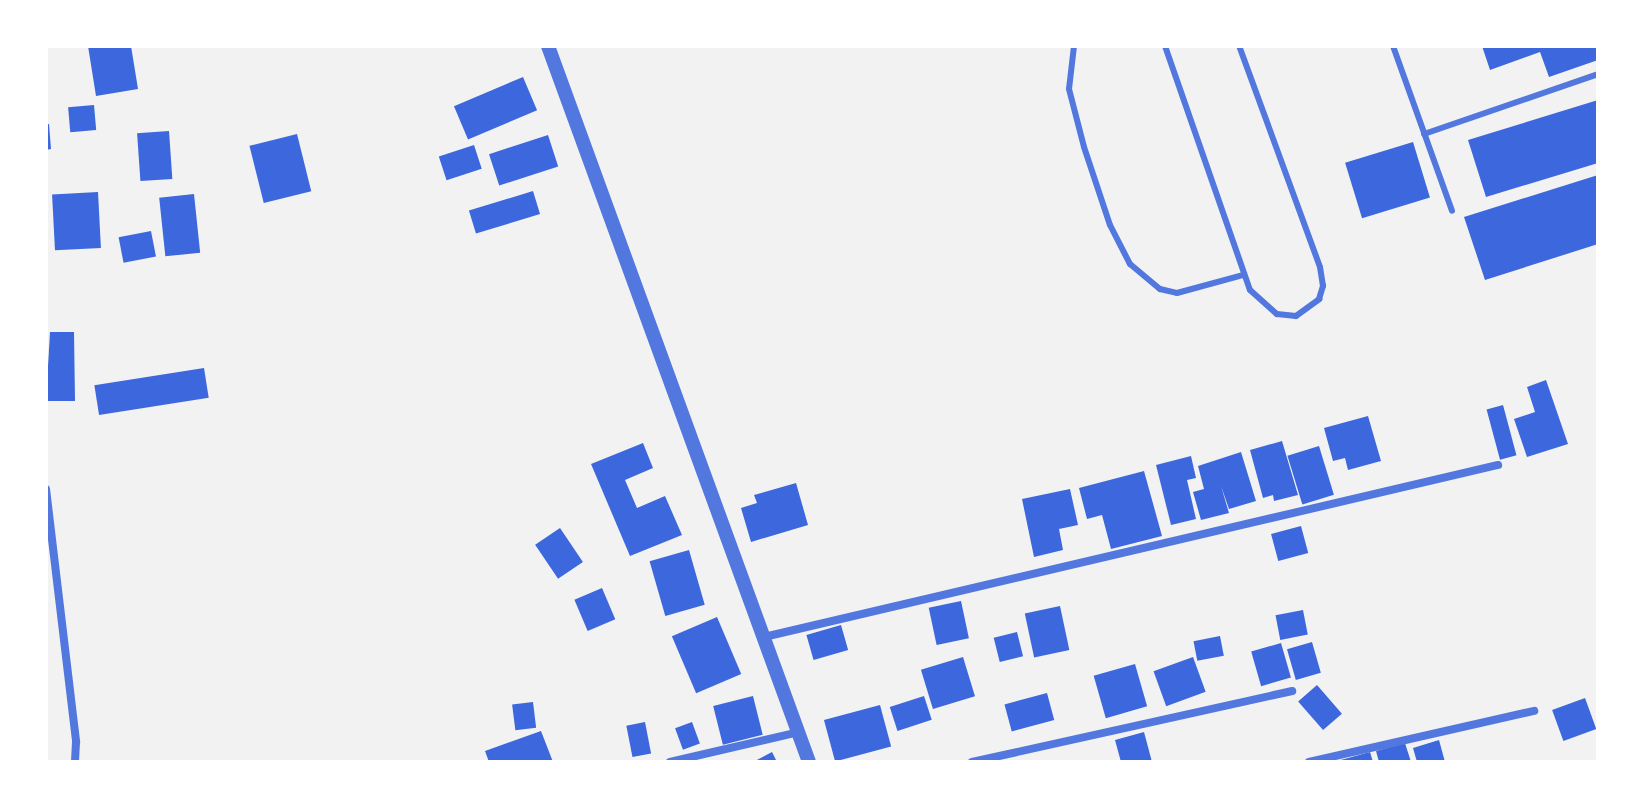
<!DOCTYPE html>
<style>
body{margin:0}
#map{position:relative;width:1644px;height:808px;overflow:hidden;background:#f2f2f2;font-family:Cabin,sans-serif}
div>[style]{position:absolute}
.building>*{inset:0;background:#3d67dc;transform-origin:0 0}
.service>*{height:6px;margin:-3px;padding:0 3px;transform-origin:3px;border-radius:3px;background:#5277de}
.minor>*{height:8px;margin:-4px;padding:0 4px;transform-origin:4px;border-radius:4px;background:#5277de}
.tertiary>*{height:14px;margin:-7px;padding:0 7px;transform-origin:7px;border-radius:7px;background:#5277de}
span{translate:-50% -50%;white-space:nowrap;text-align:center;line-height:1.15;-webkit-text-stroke:6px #fff;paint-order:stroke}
.frame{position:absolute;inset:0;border:48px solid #fff;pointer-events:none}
</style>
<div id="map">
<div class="building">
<div style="clip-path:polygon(88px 46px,131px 46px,138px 89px,96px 96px)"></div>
<div style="clip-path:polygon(1482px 46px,1596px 46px,1598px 60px,1549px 77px,1540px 52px,1490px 70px)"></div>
<div style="left:523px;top:77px;width:36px;height:75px;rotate:67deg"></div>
<div style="clip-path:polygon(1598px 100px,1598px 163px,1486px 197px,1468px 140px)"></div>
<div style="left:94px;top:105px;width:25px;height:26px;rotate:85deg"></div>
<div style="clip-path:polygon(46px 124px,49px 124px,51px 149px,46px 150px)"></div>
<div style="left:169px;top:131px;width:48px;height:32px;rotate:86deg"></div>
<div style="left:297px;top:134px;width:59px;height:49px;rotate:76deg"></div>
<div style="left:548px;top:135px;width:33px;height:62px;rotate:72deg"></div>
<div style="left:1413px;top:142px;width:58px;height:71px;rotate:73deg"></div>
<div style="left:474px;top:145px;width:25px;height:37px;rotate:72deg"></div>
<div style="clip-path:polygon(1598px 175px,1598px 244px,1485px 280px,1464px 217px)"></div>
<div style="left:533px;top:191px;width:24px;height:67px;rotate:73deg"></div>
<div style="left:98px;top:192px;width:56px;height:46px;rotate:87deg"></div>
<div style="left:194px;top:194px;width:59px;height:35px;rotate:84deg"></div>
<div style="left:151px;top:231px;width:26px;height:33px;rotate:79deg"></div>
<div style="clip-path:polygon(50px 332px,74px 332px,75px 401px,46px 401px)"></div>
<div style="left:204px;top:368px;width:30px;height:111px;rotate:81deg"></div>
<div style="clip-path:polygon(1546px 380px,1568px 444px,1527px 457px,1514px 419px,1535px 412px,1527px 387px)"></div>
<div style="left:1503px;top:405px;width:52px;height:17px;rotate:75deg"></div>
<div style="clip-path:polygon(1368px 416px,1381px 461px,1348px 470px,1345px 458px,1333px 461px,1324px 428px)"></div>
<div style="clip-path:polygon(1282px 441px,1298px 495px,1274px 501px,1273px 495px,1263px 498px,1250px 450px)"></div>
<div style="clip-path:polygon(643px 443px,653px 468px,625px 480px,637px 508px,665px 496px,682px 535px,630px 556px,591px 464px)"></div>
<div style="left:1319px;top:446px;width:51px;height:33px;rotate:73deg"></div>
<div style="clip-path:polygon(1241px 452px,1256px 501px,1229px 509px,1221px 486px,1229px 513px,1201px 520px,1193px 492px,1204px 489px,1198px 466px)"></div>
<div style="clip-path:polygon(1191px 456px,1196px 478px,1187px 480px,1196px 519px,1171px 525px,1156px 465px)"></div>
<div style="clip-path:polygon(1144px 471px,1162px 536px,1111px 549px,1102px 515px,1087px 519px,1079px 488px)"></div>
<div style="clip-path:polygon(796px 483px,808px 525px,751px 542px,741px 508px,757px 503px,754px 495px)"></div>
<div style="clip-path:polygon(1070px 489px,1078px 525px,1059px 529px,1063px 550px,1034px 557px,1022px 499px)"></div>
<div style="left:1301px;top:526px;width:28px;height:31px;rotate:75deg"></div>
<div style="left:560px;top:528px;width:41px;height:30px;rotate:56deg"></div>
<div style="left:689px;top:550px;width:57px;height:41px;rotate:74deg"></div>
<div style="left:602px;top:588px;width:34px;height:30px;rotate:67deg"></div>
<div style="left:961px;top:601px;width:38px;height:33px;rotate:78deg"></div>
<div style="left:1060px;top:606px;width:45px;height:36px;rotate:78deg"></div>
<div style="left:1303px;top:610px;width:25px;height:28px;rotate:79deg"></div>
<div style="left:717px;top:617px;width:62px;height:49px;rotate:67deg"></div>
<div style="left:841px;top:625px;width:26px;height:36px;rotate:74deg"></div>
<div style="left:1017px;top:632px;width:25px;height:24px;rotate:76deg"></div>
<div style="left:1220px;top:636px;width:20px;height:27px;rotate:79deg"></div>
<div style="left:1312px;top:642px;width:32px;height:26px;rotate:74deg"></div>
<div style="left:1281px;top:643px;width:36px;height:31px;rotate:74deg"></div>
<div style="left:963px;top:657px;width:41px;height:44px;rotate:73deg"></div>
<div style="left:1193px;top:657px;width:37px;height:42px;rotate:70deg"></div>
<div style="left:1135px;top:664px;width:44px;height:43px;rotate:74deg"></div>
<div style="left:1317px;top:685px;width:38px;height:25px;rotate:49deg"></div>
<div style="left:1047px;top:693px;width:28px;height:44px;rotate:75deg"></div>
<div style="left:753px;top:696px;width:40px;height:41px;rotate:76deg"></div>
<div style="left:924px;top:696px;width:25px;height:36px;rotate:72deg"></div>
<div style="left:1585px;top:698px;width:33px;height:35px;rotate:70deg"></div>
<div style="left:533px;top:702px;width:26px;height:21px;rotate:83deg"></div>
<div style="left:880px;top:705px;width:43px;height:58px;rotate:75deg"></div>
<div style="left:645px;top:722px;width:32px;height:19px;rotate:79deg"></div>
<div style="left:692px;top:722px;width:23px;height:18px;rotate:70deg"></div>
<div style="clip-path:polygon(541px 731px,553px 762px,489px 762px,485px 751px)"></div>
<div style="clip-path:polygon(1144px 732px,1152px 762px,1121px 762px,1115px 740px)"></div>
<div style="clip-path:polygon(1439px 740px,1445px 762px,1417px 762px,1413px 748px)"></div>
<div style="clip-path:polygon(1405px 743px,1411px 762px,1379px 762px,1376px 751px)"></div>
<div style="clip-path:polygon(772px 752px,777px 762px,753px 762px)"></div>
<div style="clip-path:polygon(1370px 752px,1373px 762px,1337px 762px,1337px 761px)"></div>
</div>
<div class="service">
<div style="left:1074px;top:46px;width:43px;rotate:96.6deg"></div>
<div style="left:1069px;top:89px;width:60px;rotate:75.5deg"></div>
<div style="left:1084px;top:147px;width:82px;rotate:71.6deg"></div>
<div style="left:1110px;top:225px;width:44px;rotate:62.9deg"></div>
<div style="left:1130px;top:264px;width:39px;rotate:40deg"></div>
<div style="left:1160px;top:289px;width:17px;rotate:13deg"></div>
<div style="left:1177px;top:293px;width:68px;rotate:-15.3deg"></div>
<div style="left:1165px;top:46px;width:258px;rotate:70.8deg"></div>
<div style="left:1250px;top:290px;width:36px;rotate:42deg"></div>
<div style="left:1277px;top:314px;width:19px;rotate:6deg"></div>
<div style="left:1296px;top:316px;width:29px;rotate:-36deg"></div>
<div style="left:1319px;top:299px;width:14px;rotate:-73deg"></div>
<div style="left:1323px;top:286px;width:19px;rotate:-99deg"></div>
<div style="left:1320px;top:267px;width:235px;rotate:-110.1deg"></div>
<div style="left:1393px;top:46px;width:175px;rotate:70.3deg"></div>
<div style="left:1424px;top:134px;width:184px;rotate:-19deg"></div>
</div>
<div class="minor">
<div style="left:46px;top:489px;width:255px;rotate:83.2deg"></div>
<div style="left:76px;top:742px;width:20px;rotate:93deg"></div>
<div style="left:764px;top:637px;width:754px;rotate:-13.19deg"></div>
<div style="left:670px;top:762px;width:132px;rotate:-13.1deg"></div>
<div style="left:972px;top:762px;width:328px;rotate:-12.5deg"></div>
<div style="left:1309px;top:762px;width:231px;rotate:-12.8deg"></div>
</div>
<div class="tertiary">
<div style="left:548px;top:46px;width:762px;rotate:69.97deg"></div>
</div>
<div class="frame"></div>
</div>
